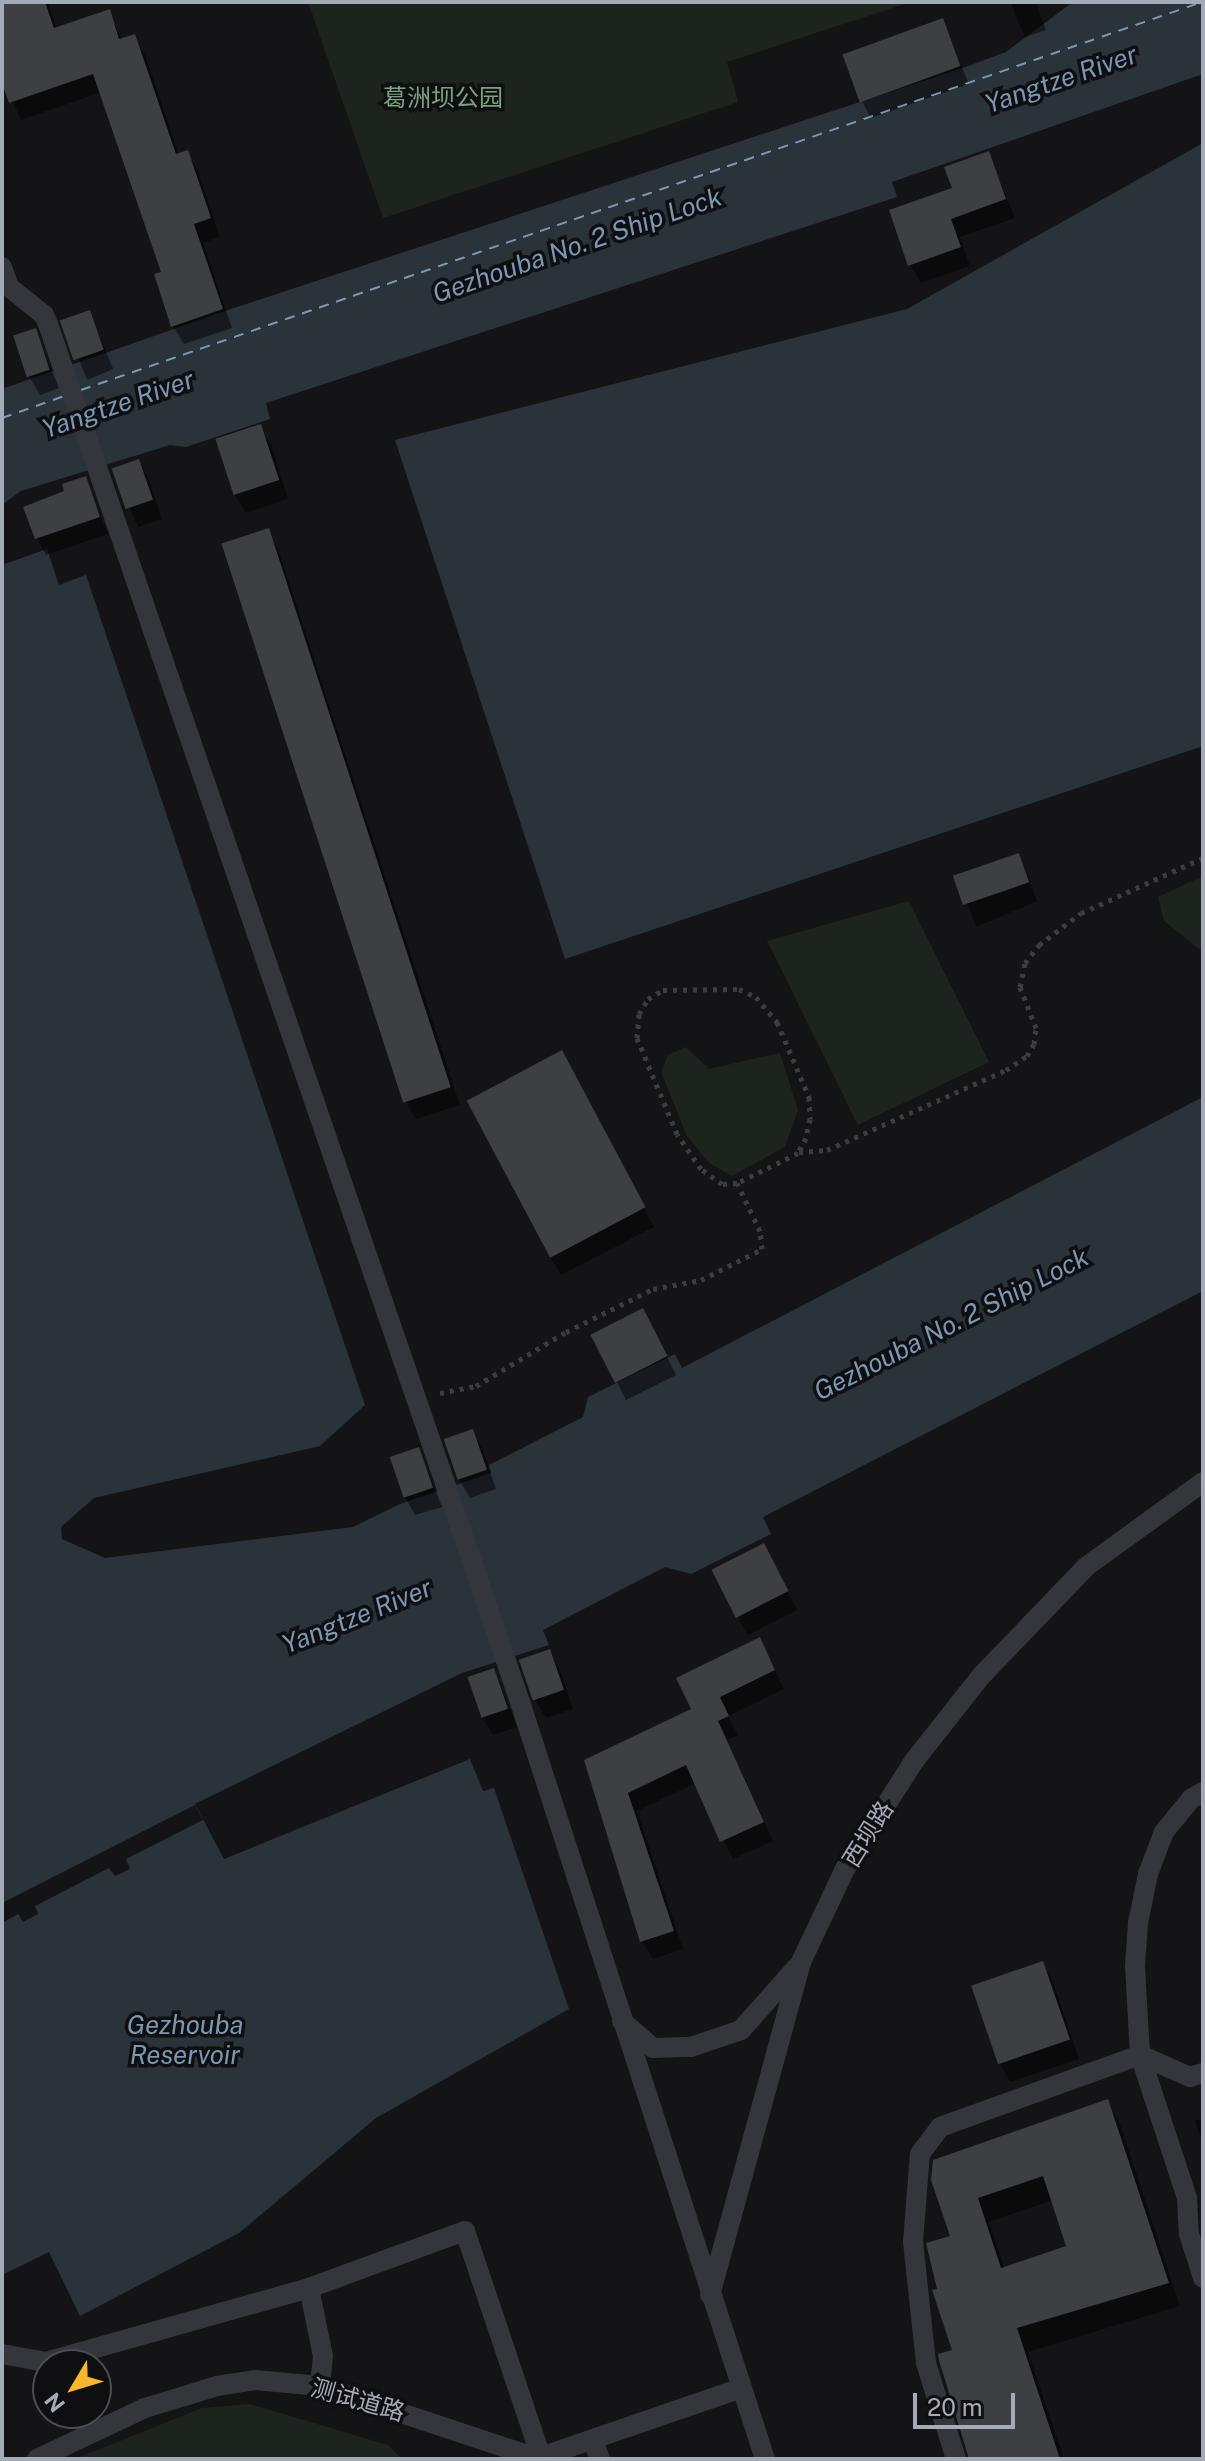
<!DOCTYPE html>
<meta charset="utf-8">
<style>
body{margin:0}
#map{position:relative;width:1205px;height:2461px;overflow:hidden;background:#141416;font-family:"Public Sans","Noto Sans SC",sans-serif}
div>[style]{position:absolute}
.green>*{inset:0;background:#1c241d}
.water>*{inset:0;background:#2a323a}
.pier>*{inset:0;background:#141416}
.shadow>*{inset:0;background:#0007;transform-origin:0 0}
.ferry>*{height:2px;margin-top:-1px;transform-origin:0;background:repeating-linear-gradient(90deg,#7b97b3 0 10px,transparent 0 18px)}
.building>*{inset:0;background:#3e3f43;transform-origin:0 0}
.path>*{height:5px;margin-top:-2.5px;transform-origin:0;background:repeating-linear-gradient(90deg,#3b3d42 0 4px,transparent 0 10px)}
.lane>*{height:20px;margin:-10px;padding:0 10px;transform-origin:10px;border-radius:10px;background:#35363b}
span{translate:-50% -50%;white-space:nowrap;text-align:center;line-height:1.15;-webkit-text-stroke:7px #0f0f11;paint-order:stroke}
.park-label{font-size:24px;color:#7ba27f}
.street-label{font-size:24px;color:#a5aab7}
.water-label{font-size:26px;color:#7b97b3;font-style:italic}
.frame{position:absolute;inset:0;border:4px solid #a5aab7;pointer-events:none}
.north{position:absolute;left:32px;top:2349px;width:80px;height:80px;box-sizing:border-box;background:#0f0f11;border:2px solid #4b4d53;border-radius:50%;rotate:232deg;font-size:22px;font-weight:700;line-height:32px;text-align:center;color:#a5aab7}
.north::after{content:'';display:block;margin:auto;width:28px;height:36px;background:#f8b72a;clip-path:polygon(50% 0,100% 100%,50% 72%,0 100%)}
.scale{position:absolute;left:913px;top:2393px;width:102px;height:36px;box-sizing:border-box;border:4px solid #a5aab7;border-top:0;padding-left:10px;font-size:24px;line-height:28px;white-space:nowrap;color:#a5aab7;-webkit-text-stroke:6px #0f0f11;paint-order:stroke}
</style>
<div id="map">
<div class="green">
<div style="clip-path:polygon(308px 2px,911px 2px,727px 62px,738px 102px,383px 218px)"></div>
<div style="clip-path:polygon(1203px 876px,1203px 952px,1164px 921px,1158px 897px)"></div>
<div style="clip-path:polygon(909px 901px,989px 1062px,858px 1125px,767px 941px)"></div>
<div style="clip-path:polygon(686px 1047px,709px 1069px,780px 1053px,798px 1110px,785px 1147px,732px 1176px,709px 1163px,687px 1136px,661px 1072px,668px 1055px)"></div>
<div style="clip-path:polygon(250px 2404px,388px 2445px,402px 2459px,75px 2459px,202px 2408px)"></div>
</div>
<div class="water">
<div style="clip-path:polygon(1073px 2px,1203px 2px,1203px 74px,892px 182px,897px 197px,266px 403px,270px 419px,186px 447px,170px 445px,21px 491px,2px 505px,2px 389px,237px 307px,963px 68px,1006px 52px)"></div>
<div style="clip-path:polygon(1203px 143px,1203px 746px,565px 959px,395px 440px,907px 309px)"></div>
<div style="clip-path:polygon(47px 549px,59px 585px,86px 575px,365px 1405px,320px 1446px,94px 1498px,61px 1527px,62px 1539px,105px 1558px,353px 1527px,400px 1504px,491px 1473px,489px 1465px,583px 1417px,588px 1397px,675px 1354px,682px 1368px,1203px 1097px,1203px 1291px,763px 1517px,771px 1534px,691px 1574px,665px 1567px,543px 1630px,549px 1645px,462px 1673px,195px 1804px,224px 1859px,470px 1759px,483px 1791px,494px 1788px,569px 2009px,376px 2118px,239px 2233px,80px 2316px,49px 2252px,2px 2275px,2px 565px)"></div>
</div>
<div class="pier">
<div style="clip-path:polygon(195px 1805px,203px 1820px,126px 1859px,130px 1869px,115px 1876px,109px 1868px,35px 1906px,38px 1914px,23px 1922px,18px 1914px,2px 1923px,2px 1903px)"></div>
</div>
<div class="shadow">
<div style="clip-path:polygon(2px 2px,48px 2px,57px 29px,109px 12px,122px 40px,134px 36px,145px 55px,179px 155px,187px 153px,198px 171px,220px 237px,203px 243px,232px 328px,184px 344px,173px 326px,163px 273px,102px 92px,21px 120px,2px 76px)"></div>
<div style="clip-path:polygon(1010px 2px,1036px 2px,1046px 30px,1025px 37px)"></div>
<div style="clip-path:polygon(942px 20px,969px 84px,871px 118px,861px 100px)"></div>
<div style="clip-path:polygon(988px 153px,1015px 218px,960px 237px,970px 266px,921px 283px,910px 265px,954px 189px)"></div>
<div style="left:89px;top:312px;width:62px;height:28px;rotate:67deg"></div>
<div style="clip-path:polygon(35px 331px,59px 388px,40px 395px,29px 376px)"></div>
<div style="clip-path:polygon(260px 427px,271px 445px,288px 499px,246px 513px,235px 495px,218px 441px)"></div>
<div style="clip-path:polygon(139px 461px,149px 480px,162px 519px,138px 527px,114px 469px)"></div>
<div style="clip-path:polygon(85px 478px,108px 534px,46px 555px,37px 538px,67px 492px)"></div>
<div style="clip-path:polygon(268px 531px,278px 549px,460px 1105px,416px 1119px,405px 1101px)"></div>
<div style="left:1018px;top:855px;width:50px;height:66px;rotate:67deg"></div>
<div style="clip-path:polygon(571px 1071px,654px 1227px,561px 1275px,550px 1257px)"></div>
<div style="clip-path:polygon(653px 1329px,676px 1375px,626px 1400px,593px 1335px)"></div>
<div style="clip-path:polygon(472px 1431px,483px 1450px,496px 1489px,470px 1498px,459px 1479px)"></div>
<div style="clip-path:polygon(418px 1449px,442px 1507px,415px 1515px,405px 1497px)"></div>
<div style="clip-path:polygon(774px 1564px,797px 1610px,748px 1635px,737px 1616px)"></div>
<div style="clip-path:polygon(549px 1652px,560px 1670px,573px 1709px,546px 1718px,535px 1700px)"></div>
<div style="clip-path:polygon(769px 1658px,784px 1689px,728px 1716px,738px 1735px,727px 1740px,773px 1841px,733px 1859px,696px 1783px,637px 1811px,683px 1949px,653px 1959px,642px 1941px,586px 1761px,693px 1710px)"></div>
<div style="clip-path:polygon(494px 1670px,517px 1727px,493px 1735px,482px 1717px)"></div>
<div style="clip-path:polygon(1042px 1963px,1053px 1982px,1079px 2059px,1010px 2082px,1000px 2064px,973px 1987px)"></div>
<div style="clip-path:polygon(evenodd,1107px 2102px,1120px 2124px,1180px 2306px,1028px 2352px,1064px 2459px,972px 2459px,954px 2351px,939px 2290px,953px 2237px,933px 2179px,1107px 2102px,1053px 2200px,1069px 2247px,1005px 2269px,989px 2222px,1053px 2200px)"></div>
<div style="clip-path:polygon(1203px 2118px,1203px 2144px,1195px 2121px)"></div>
</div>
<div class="ferry">
<div style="left:81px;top:390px;width:1186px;rotate:-19.09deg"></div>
<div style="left:2px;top:418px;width:66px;rotate:-19.5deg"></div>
</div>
<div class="building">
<div style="clip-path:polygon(2px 2px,45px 2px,54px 28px,110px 9px,119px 39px,135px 34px,176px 154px,188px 150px,211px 218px,194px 224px,223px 309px,171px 327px,154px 274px,161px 272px,93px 74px,9px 103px,2px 83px)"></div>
<div style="left:943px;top:18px;width:51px;height:107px;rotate:70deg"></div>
<div style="clip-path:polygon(989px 151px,1006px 199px,951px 219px,961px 247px,908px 266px,889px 210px,952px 188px,944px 167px)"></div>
<div style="left:90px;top:310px;width:42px;height:32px;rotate:71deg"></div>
<div style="left:36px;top:328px;width:44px;height:24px;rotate:72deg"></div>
<div style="left:261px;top:424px;width:59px;height:48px;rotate:72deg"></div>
<div style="left:139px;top:459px;width:43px;height:29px;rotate:71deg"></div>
<div style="clip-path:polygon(86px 476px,100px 517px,35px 539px,23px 507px,64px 491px,62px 484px)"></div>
<div style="left:269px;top:528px;width:588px;height:50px;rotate:72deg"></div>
<div style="left:1019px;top:853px;width:31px;height:70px;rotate:71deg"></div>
<div style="left:562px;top:1050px;width:178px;height:108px;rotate:62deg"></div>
<div style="left:643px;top:1308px;width:54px;height:59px;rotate:63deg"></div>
<div style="left:473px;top:1429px;width:43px;height:31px;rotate:71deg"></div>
<div style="left:419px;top:1447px;width:43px;height:31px;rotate:71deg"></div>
<div style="left:764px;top:1543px;width:54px;height:59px;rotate:63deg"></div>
<div style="clip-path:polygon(760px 1637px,775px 1670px,720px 1697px,729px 1716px,718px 1721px,764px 1822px,720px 1842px,686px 1765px,628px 1793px,674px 1931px,640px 1942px,584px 1760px,691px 1709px,676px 1678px)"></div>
<div style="left:550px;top:1649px;width:43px;height:33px;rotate:71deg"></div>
<div style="left:494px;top:1668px;width:43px;height:28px;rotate:71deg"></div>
<div style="left:1043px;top:1961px;width:83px;height:76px;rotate:71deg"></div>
<div style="clip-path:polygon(evenodd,1108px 2099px,1169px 2283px,1017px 2328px,1060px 2459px,969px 2459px,939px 2360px,938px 2354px,952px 2350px,932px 2290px,937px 2289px,926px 2243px,950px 2236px,931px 2180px,933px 2160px,1108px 2099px,1043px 2176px,1066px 2246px,1001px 2268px,978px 2198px,1043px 2176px)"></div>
</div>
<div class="path">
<div style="left:739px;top:989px;width:19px;rotate:25deg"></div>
<div style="left:756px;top:997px;width:33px;rotate:50deg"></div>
<div style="left:777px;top:1022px;width:82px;rotate:66.9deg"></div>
<div style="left:809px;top:1097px;width:22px;rotate:87deg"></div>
<div style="left:810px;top:1119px;width:19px;rotate:102deg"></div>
<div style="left:806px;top:1138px;width:17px;rotate:118deg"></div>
<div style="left:798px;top:1153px;width:68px;rotate:153.8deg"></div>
<div style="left:737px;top:1183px;width:15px;rotate:176deg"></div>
<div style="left:722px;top:1184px;width:26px;rotate:-144deg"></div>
<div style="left:701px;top:1169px;width:42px;rotate:-124.4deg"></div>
<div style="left:677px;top:1134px;width:104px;rotate:-112.6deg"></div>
<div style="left:637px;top:1038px;width:24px;rotate:-85deg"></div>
<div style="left:639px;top:1014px;width:17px;rotate:-59deg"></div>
<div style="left:648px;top:999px;width:17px;rotate:-31deg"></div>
<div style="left:663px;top:990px;width:76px;rotate:-0.8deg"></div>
<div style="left:799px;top:1152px;width:28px;rotate:-4deg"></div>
<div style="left:827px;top:1150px;width:196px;rotate:-24.1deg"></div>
<div style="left:1006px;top:1070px;width:25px;rotate:-34deg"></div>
<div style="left:1027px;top:1056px;width:14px;rotate:-60deg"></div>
<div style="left:1034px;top:1044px;width:16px;rotate:-83deg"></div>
<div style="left:1036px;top:1028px;width:44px;rotate:-111.3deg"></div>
<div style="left:1020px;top:987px;width:25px;rotate:-78deg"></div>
<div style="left:1025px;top:963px;width:23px;rotate:-52deg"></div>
<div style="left:1039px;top:945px;width:53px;rotate:-37.3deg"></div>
<div style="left:1081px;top:913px;width:134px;rotate:-24.3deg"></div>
<div style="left:440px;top:1393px;width:37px;rotate:-11deg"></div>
<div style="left:476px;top:1386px;width:105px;rotate:-31deg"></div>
<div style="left:566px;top:1332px;width:97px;rotate:-26.3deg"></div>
<div style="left:653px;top:1289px;width:49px;rotate:-10.6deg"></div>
<div style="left:701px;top:1280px;width:68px;rotate:-26.9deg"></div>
<div style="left:762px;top:1249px;width:18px;rotate:-96deg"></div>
<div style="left:760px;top:1231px;width:53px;rotate:-115.6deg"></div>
</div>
<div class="lane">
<div style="left:2px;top:267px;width:21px;rotate:71deg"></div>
<div style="left:9px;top:287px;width:45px;rotate:38.7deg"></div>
<div style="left:44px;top:315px;width:10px;rotate:66deg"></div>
<div style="left:48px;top:324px;width:1460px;rotate:71.09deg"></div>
<div style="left:521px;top:1705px;width:792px;rotate:72.07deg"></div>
<div style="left:1203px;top:1792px;width:14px;rotate:150deg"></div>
<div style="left:1191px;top:1799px;width:43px;rotate:129.3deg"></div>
<div style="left:1164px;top:1832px;width:45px;rotate:110.9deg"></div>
<div style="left:1148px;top:1874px;width:50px;rotate:101.5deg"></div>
<div style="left:1138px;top:1923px;width:43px;rotate:94deg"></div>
<div style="left:1135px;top:1966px;width:89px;rotate:86.8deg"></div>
<div style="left:1140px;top:2055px;width:151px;rotate:71.8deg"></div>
<div style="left:1187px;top:2198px;width:36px;rotate:87deg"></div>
<div style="left:1189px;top:2234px;width:46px;rotate:72.3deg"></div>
<div style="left:622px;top:2021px;width:41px;rotate:41.1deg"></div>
<div style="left:653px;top:2048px;width:38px;rotate:-2deg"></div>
<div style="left:691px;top:2047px;width:53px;rotate:-18.8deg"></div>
<div style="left:741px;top:2030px;width:83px;rotate:-48.4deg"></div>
<div style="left:309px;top:2288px;width:69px;rotate:78.4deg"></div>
<div style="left:323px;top:2356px;width:30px;rotate:96deg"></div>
<div style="left:710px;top:2295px;width:345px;rotate:-74.7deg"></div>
<div style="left:801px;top:1962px;width:103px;rotate:-64.7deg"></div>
<div style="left:845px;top:1869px;width:128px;rotate:-57.4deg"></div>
<div style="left:914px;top:1761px;width:110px;rotate:-51.7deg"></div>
<div style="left:982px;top:1675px;width:151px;rotate:-46.1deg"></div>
<div style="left:1087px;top:1566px;width:143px;rotate:-35.9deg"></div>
<div style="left:2px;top:2354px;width:45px;rotate:10.3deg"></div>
<div style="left:46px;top:2362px;width:273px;rotate:-15.7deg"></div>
<div style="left:309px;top:2288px;width:166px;rotate:-20.1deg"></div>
<div style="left:465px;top:2231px;width:238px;rotate:71.4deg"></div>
<div style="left:541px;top:2457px;width:212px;rotate:-19deg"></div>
<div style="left:593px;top:2440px;width:20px;rotate:70deg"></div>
<div style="left:37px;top:2459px;width:119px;rotate:-25.3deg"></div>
<div style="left:145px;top:2408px;width:75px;rotate:-17deg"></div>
<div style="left:217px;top:2386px;width:38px;rotate:-9deg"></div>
<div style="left:255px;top:2380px;width:65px;rotate:5.3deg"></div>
<div style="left:320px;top:2386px;width:231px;rotate:18.4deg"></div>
<div style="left:956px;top:2459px;width:101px;rotate:-107.4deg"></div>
<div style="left:926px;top:2363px;width:122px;rotate:-96.1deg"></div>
<div style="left:913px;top:2242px;width:88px;rotate:-85.5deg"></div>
<div style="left:920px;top:2154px;width:34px;rotate:-53deg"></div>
<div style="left:940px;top:2127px;width:213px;rotate:-19.8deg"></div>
<div style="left:1140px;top:2055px;width:55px;rotate:23.7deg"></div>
<div style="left:1190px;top:2077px;width:14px;rotate:-17deg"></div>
</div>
<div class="park-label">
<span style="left:443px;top:98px">葛洲坝公园</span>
</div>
<div class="street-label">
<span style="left:868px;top:1834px;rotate:-58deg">西坝路</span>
<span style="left:358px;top:2400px;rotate:16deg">测试道路</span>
</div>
<div class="water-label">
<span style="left:1061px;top:79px;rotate:-19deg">Yangtze River</span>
<span style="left:577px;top:245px;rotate:-19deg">Gezhouba No. 2 Ship Lock</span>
<span style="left:118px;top:404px;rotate:-19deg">Yangtze River</span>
<span style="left:951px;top:1324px;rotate:-27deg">Gezhouba No. 2 Ship Lock</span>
<span style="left:357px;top:1616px;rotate:-22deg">Yangtze River</span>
<span style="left:185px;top:2040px">Gezhouba<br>Reservoir</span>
</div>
<div class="frame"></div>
<div class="north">N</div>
<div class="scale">20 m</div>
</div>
